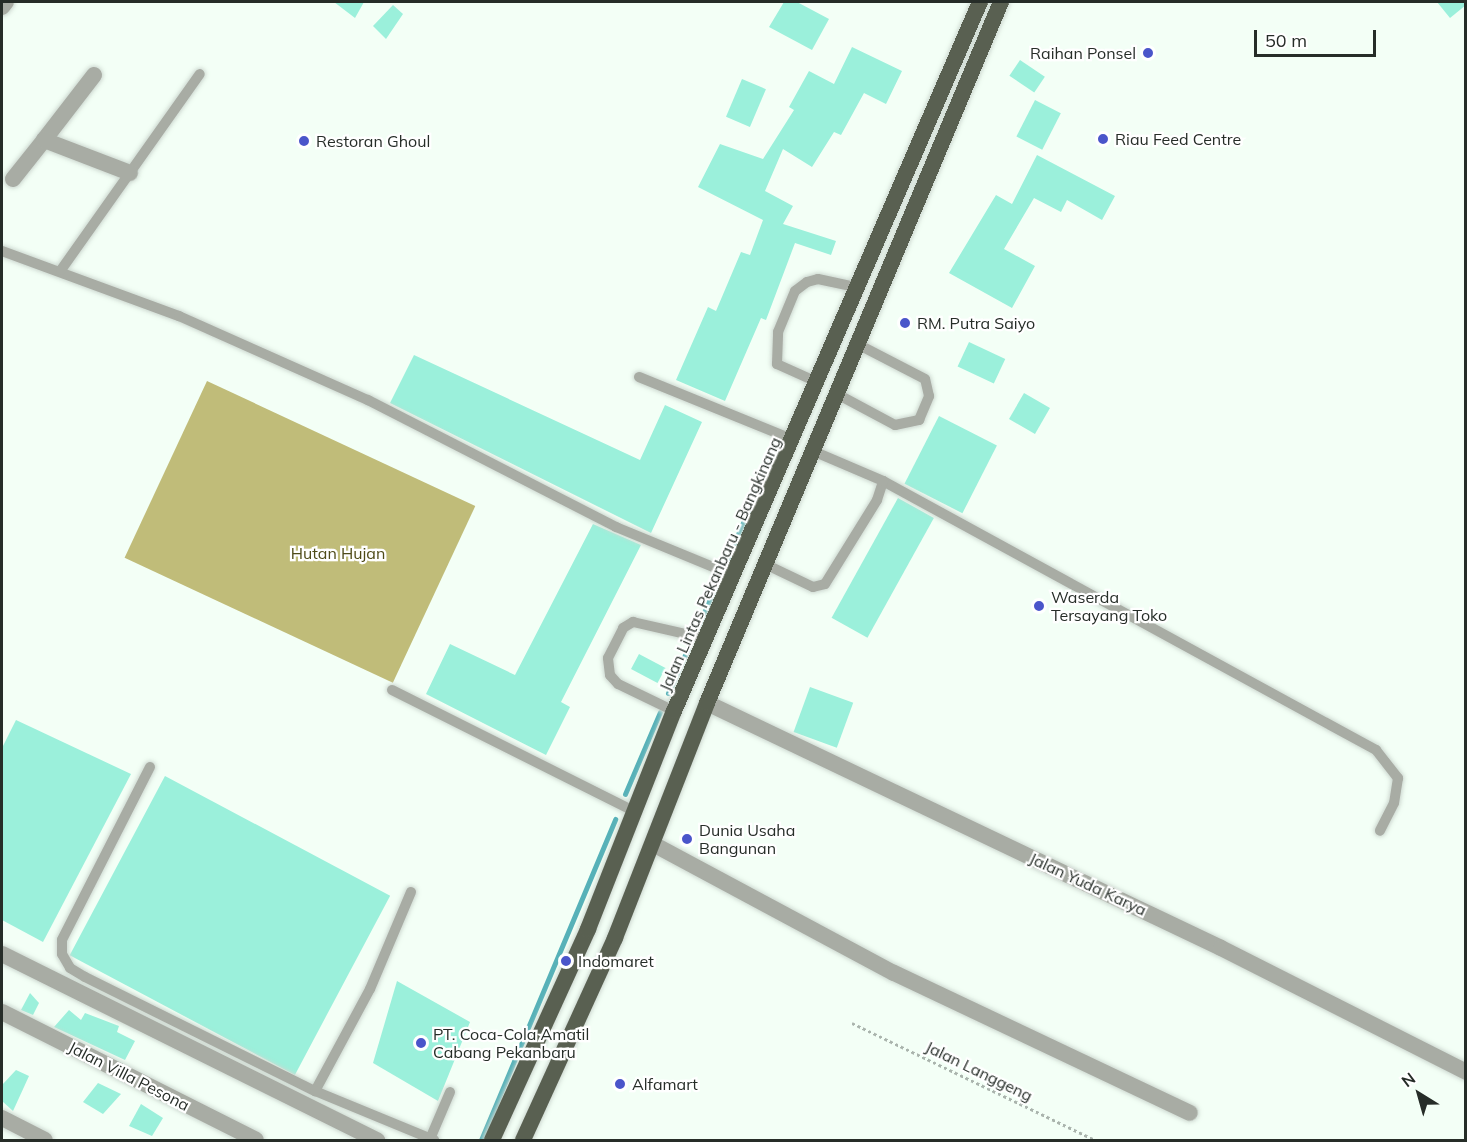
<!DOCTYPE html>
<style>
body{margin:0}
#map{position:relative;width:1467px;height:1142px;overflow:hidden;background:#f3fff6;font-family:Mulish,sans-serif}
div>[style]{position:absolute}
.forest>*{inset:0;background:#c0bc79;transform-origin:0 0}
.stream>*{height:5px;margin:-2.5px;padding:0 2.5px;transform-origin:2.5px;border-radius:2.5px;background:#56b1b8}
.building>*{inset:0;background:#9bf0db;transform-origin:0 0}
.path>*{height:3px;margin-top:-1.5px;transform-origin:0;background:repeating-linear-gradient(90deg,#aab4ad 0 3px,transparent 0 6px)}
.roads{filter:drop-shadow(0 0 2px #ced9d1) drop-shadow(0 0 2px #ced9d1)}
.service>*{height:10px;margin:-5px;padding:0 5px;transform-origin:5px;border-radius:5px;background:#a8aca4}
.minor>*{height:16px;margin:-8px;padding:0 8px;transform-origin:8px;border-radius:8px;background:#a8aca4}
.trunk>*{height:16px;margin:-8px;padding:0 8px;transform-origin:8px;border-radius:8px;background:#596051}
.dots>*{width:16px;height:16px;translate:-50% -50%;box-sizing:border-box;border:3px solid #fff;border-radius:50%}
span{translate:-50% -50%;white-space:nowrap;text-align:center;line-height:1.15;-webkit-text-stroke:4.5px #fff;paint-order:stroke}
.poi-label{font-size:16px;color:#262d28}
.right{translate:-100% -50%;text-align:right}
.left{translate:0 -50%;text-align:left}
.park-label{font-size:16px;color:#4e4a17}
.street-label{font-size:16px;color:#262d28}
.frame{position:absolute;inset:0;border:3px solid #262d28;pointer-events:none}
.north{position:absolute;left:1389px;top:1064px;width:60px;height:60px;-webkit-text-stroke:4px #fff;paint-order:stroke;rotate:323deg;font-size:16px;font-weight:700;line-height:24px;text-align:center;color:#262d28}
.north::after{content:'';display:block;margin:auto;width:21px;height:27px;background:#262d28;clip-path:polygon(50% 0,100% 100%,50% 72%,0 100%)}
.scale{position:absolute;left:1254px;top:30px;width:122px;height:27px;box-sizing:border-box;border:3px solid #262d28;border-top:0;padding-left:8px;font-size:18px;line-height:21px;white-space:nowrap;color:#262d28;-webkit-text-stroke:4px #fff;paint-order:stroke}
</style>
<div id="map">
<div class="forest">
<div style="left:207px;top:381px;width:296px;height:195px;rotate:25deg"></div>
</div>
<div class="stream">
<div style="left:727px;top:560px;width:114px;rotate:-66.8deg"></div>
<div style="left:699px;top:624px;width:43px;rotate:-66.4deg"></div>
<div style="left:668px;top:693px;width:49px;rotate:-66deg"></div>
<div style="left:625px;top:794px;width:89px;rotate:-66.9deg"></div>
<div style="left:481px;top:1140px;width:348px;rotate:-67.3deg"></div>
</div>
<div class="building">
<div style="clip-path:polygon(334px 2px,364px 2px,355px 18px)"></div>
<div style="clip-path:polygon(784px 2px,797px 2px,829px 19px,812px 50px,769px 27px)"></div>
<div style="clip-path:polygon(1437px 2px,1466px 2px,1466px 5px,1450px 18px)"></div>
<div style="clip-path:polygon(393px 5px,403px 14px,386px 39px,373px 26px)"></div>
<div style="clip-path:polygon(852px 47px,902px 71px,886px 104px,864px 93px,841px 135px,834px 132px,812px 167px,783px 149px,765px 191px,793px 206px,783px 224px,836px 241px,831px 255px,795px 243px,766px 320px,761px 318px,725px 401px,676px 380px,708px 307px,716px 311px,741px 252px,750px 255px,763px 220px,698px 187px,720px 144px,763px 159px,794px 110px,789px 107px,809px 71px,834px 84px)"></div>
<div style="left:1020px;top:60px;width:30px;height:19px;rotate:34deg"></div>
<div style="left:742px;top:79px;width:26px;height:41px;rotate:23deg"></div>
<div style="left:1035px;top:100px;width:29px;height:41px;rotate:27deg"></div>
<div style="clip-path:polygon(1037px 155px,1115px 196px,1102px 220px,1067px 200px,1061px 212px,1034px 198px,1004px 249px,1035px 266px,1012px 308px,949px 273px,996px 195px,1012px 204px)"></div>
<div style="left:969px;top:342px;width:40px;height:27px;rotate:25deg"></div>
<div style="clip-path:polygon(414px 355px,640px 460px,665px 405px,702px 422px,651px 533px,390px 403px)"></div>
<div style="left:1024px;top:393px;width:30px;height:30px;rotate:30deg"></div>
<div style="left:939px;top:416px;width:65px;height:76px;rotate:27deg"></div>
<div style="left:898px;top:498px;width:41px;height:137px;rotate:29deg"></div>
<div style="clip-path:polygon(593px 524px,641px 545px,561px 702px,570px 707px,546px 755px,426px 694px,450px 644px,515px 675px)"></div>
<div style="left:639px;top:654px;width:30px;height:17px;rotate:28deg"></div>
<div style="left:810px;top:687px;width:46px;height:48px;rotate:20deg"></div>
<div style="clip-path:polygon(16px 720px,131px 774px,43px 942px,2px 920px,2px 748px)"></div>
<div style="left:165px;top:776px;width:255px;height:203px;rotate:28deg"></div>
<div style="clip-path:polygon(397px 981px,470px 1022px,438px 1101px,373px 1063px)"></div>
<div style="clip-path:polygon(30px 993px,39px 1003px,33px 1015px,21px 1010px)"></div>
<div style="clip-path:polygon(69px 1010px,81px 1020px,85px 1013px,119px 1026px,117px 1032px,135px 1041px,125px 1060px,54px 1027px)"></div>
<div style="clip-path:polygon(16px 1070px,29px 1076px,13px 1111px,2px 1101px,2px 1085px)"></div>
<div style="clip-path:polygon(98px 1083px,121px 1094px,103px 1114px,83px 1102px)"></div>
<div style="clip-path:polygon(141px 1104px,163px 1118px,152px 1136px,129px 1126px)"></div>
</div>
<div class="path">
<div style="left:852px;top:1023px;width:270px;rotate:25.7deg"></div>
</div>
<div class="roads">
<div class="service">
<div style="left:2px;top:251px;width:189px;rotate:20.2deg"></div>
<div style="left:179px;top:316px;width:207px;rotate:24deg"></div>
<div style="left:368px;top:400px;width:279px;rotate:27.1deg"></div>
<div style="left:616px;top:527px;width:129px;rotate:22.4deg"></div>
<div style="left:61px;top:270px;width:240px;rotate:-54.7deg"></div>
<div style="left:639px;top:377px;width:167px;rotate:22.1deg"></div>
<div style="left:817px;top:382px;width:44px;rotate:-155.8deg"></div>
<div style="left:777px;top:364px;width:32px;rotate:-88deg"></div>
<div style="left:778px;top:332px;width:44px;rotate:-67.5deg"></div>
<div style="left:795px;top:291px;width:15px;rotate:-37deg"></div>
<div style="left:807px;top:282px;width:11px;rotate:-15deg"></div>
<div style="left:818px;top:279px;width:39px;rotate:12deg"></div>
<div style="left:837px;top:394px;width:66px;rotate:28.1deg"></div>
<div style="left:895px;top:425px;width:25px;rotate:-12deg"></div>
<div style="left:919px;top:420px;width:26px;rotate:-67deg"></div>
<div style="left:929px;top:396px;width:17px;rotate:-103deg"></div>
<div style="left:925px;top:379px;width:74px;rotate:-152.7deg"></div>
<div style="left:883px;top:481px;width:562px;rotate:28.62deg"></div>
<div style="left:1376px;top:750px;width:36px;rotate:52deg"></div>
<div style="left:1398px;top:778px;width:25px;rotate:99deg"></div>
<div style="left:1394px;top:803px;width:31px;rotate:117deg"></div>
<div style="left:767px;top:565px;width:51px;rotate:25.6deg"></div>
<div style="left:813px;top:587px;width:12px;rotate:-14deg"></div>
<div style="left:825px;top:584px;width:99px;rotate:-58.2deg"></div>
<div style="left:877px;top:500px;width:20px;rotate:-72deg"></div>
<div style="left:883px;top:481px;width:76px;rotate:-156.8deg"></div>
<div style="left:392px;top:690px;width:273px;rotate:26.6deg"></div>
<div style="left:674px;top:711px;width:62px;rotate:-154.3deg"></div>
<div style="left:618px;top:684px;width:12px;rotate:-132deg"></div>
<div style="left:610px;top:675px;width:17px;rotate:-97deg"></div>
<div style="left:608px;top:658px;width:34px;rotate:-63deg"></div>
<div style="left:623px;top:628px;width:12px;rotate:-31deg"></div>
<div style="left:633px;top:622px;width:76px;rotate:12.9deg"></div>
<div style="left:150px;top:767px;width:194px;rotate:117deg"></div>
<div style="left:62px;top:940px;width:14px;rotate:90deg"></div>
<div style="left:62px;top:954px;width:16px;rotate:60deg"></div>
<div style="left:70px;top:968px;width:17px;rotate:31deg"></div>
<div style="left:85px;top:977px;width:257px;rotate:26.4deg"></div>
<div style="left:411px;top:892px;width:105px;rotate:112.9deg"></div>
<div style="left:370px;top:989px;width:116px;rotate:118.3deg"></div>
<div style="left:315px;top:1091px;width:129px;rotate:22.4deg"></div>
<div style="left:430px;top:1139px;width:51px;rotate:-66.9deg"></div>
</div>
<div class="minor">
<div style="left:2px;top:7px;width:6px;rotate:-51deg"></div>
<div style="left:44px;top:140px;width:82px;rotate:-52.4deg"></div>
<div style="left:13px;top:179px;width:50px;rotate:-51.5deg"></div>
<div style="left:44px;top:140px;width:92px;rotate:21deg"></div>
<div style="left:707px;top:703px;width:569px;rotate:25.48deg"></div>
<div style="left:1221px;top:948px;width:275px;rotate:26.8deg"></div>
<div style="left:653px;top:844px;width:273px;rotate:28.2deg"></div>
<div style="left:894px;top:973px;width:327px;rotate:25.3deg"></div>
<div style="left:2px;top:954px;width:419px;rotate:26.4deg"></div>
<div style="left:2px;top:1012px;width:284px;rotate:26.7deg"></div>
<div style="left:2px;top:1118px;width:48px;rotate:27.1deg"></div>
</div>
<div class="trunk">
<div style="left:492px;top:1140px;width:232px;rotate:-65.5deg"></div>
<div style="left:588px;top:929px;width:234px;rotate:-68.5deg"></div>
<div style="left:674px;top:711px;width:772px;rotate:-66.66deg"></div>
<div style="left:523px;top:1140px;width:222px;rotate:-65.5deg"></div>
<div style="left:615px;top:938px;width:252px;rotate:-68.6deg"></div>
<div style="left:707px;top:703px;width:760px;rotate:-67.25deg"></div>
</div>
</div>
<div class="dots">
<div style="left:1148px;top:53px;background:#4a55ca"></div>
<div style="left:1103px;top:139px;background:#4a55ca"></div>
<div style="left:304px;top:141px;background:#4a55ca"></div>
<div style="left:905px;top:323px;background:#4a55ca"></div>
<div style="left:1039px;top:606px;background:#4a55ca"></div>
<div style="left:687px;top:839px;background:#4a55ca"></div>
<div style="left:566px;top:961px;background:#4a55ca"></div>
<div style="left:421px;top:1043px;background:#4a55ca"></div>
<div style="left:620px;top:1084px;background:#4a55ca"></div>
</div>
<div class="poi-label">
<span class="right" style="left:1136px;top:53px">Raihan Ponsel</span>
<span class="left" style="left:1115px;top:139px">Riau Feed Centre</span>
<span class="left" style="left:316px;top:141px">Restoran Ghoul</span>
<span class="left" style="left:917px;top:323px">RM. Putra Saiyo</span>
<span class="left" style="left:1051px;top:606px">Waserda<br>Tersayang Toko</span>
<span class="left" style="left:699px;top:839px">Dunia Usaha<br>Bangunan</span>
<span class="left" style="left:578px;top:961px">Indomaret</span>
<span class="left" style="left:433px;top:1043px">PT. Coca-Cola Amatil<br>Cabang Pekanbaru</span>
<span class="left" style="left:632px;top:1084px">Alfamart</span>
</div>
<div class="park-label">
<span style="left:338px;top:553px">Hutan Hujan</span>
</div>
<div class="street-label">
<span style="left:720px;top:564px;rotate:-66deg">Jalan Lintas Pekanbaru - Bangkinang</span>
<span style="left:1088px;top:884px;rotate:25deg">Jalan Yuda Karya</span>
<span style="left:979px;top:1071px;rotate:26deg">Jalan Langgeng</span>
<span style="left:129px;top:1076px;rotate:27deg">Jalan Villa Pesona</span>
</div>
<div class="frame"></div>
<div class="north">N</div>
<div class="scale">50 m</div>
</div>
